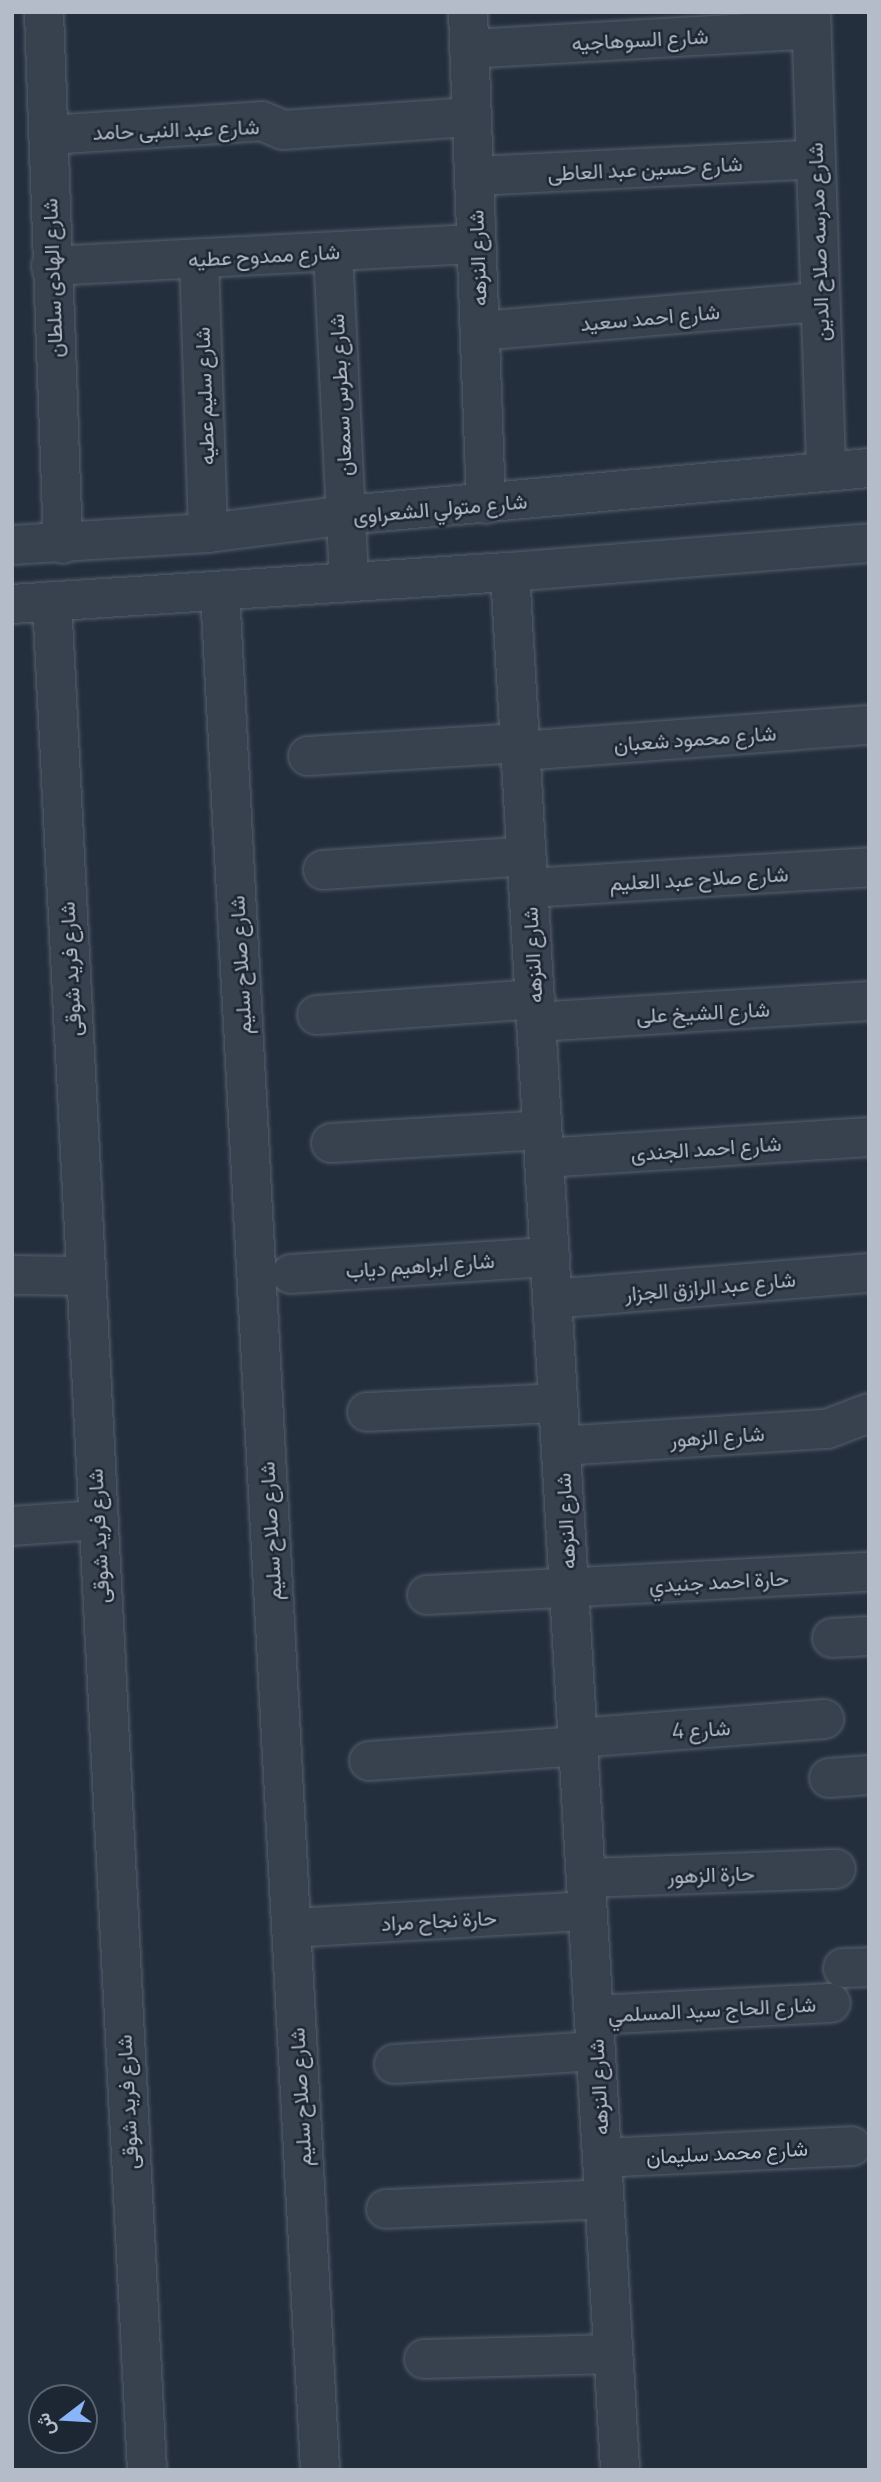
<!DOCTYPE html>
<meta charset="utf-8">
<style>
body{margin:0}
#map{position:relative;width:881px;height:2482px;overflow:hidden;background:#242f3e;font-family:Manrope,Vazirmatn,sans-serif}
div>[style]{position:absolute}
.roads{filter:drop-shadow(0 0 2px #565f6c) drop-shadow(0 0 2px #565f6c)}
.minor>*{height:38px;margin:-19px;padding:0 19px;transform-origin:19px;border-radius:19px;background:#38414e}
span{translate:-50% -50%;white-space:nowrap;text-align:center;line-height:1.15;-webkit-text-stroke:5px #1d2633;paint-order:stroke}
.street-label{font-size:21px;color:#b4bcc9}
.frame{position:absolute;inset:0;border:14px solid #b4bcc9;pointer-events:none}
.north{position:absolute;left:28px;top:2384px;width:70px;height:70px;box-sizing:border-box;background:#1d2633;border:2px solid #59626f;border-radius:50%;rotate:253deg;font-size:19px;font-weight:700;line-height:28px;text-align:center;color:#b4bcc9}
.north::after{content:'';display:block;margin:auto;width:24px;height:32px;background:#8ab4f8;clip-path:polygon(50% 0,100% 100%,50% 72%,0 100%)}
</style>
<div id="map">
<div class="roads">
<div class="minor">
<div style="left:44px;top:12px;width:532px;rotate:87.95deg"></div>
<div style="left:468px;top:12px;width:492px;rotate:87.9deg"></div>
<div style="left:811px;top:12px;width:460px;rotate:88.1deg"></div>
<div style="left:469px;top:49px;width:343px;rotate:-3.3deg"></div>
<div style="left:48px;top:135px;width:214px;rotate:-3.7deg"></div>
<div style="left:262px;top:121px;width:23px;rotate:23deg"></div>
<div style="left:283px;top:130px;width:188px;rotate:-4deg"></div>
<div style="left:474px;top:176px;width:342px;rotate:-2.8deg"></div>
<div style="left:333px;top:252px;width:329px;rotate:87.2deg"></div>
<div style="left:199px;top:259px;width:274px;rotate:88.1deg"></div>
<div style="left:51px;top:266px;width:426px;rotate:-3deg"></div>
<div style="left:480px;top:331px;width:341px;rotate:-4.9deg"></div>
<div style="left:12px;top:545px;width:196px;rotate:-3.5deg"></div>
<div style="left:208px;top:533px;width:139px;rotate:-7.4deg"></div>
<div style="left:346px;top:515px;width:525px;rotate:-5.14deg"></div>
<div style="left:510px;top:572px;width:1901px;rotate:86.68deg"></div>
<div style="left:220px;top:592px;width:1881px;rotate:86.95deg"></div>
<div style="left:52px;top:601px;width:1871px;rotate:87.09deg"></div>
<div style="left:12px;top:604px;width:499px;rotate:-3.7deg"></div>
<div style="left:510px;top:572px;width:360px;rotate:-4.6deg"></div>
<div style="left:521px;top:751px;width:349px;rotate:-4.3deg"></div>
<div style="left:308px;top:756px;width:212px;rotate:-3.5deg"></div>
<div style="left:323px;top:870px;width:204px;rotate:-3.9deg"></div>
<div style="left:529px;top:888px;width:341px;rotate:-3.5deg"></div>
<div style="left:317px;top:1015px;width:219px;rotate:-4.2deg"></div>
<div style="left:536px;top:1022px;width:334px;rotate:-3.6deg"></div>
<div style="left:331px;top:1143px;width:211px;rotate:-3.5deg"></div>
<div style="left:544px;top:1158px;width:326px;rotate:-3.7deg"></div>
<div style="left:291px;top:1274px;width:260px;rotate:-3.8deg"></div>
<div style="left:12px;top:1275px;width:72px;rotate:0.8deg"></div>
<div style="left:552px;top:1299px;width:318px;rotate:-4.7deg"></div>
<div style="left:367px;top:1412px;width:191px;rotate:-2.7deg"></div>
<div style="left:561px;top:1446px;width:267px;rotate:-3.7deg"></div>
<div style="left:827px;top:1429px;width:45px;rotate:-20.9deg"></div>
<div style="left:12px;top:1526px;width:85px;rotate:-4deg"></div>
<div style="left:427px;top:1595px;width:443px;rotate:-3deg"></div>
<div style="left:832px;top:1638px;width:37px;rotate:-3deg"></div>
<div style="left:577px;top:1738px;width:248px;rotate:-4.4deg"></div>
<div style="left:369px;top:1761px;width:210px;rotate:-4.1deg"></div>
<div style="left:829px;top:1778px;width:40px;rotate:-4.3deg"></div>
<div style="left:586px;top:1878px;width:250px;rotate:-2.1deg"></div>
<div style="left:291px;top:1928px;width:296px;rotate:-3.3deg"></div>
<div style="left:843px;top:1968px;width:26px;rotate:-2deg"></div>
<div style="left:594px;top:2015px;width:237px;rotate:-2.9deg"></div>
<div style="left:394px;top:2064px;width:202px;rotate:-3.7deg"></div>
<div style="left:602px;top:2158px;width:250px;rotate:-2.7deg"></div>
<div style="left:386px;top:2209px;width:218px;rotate:-2.6deg"></div>
<div style="left:424px;top:2359px;width:189px;rotate:-1.5deg"></div>
</div>
</div>
<div class="street-label">
<span style="left:640px;top:39px;rotate:-3deg">شارع السوهاجيه</span>
<span style="left:176px;top:129px;rotate:-2deg">شارع عبد النبى حامد</span>
<span style="left:645px;top:168px;rotate:-3deg">شارع حسين عبد العاطى</span>
<span style="left:818px;top:242px;rotate:-92deg">شارع مدرسه صلاح الدين</span>
<span style="left:264px;top:255px;rotate:-3deg">شارع ممدوح عطيه</span>
<span style="left:477px;top:258px;rotate:-92deg">شارع النزهه</span>
<span style="left:52px;top:278px;rotate:-92deg">شارع الهادى سلطان</span>
<span style="left:650px;top:317px;rotate:-5deg">شارع احمد سعيد</span>
<span style="left:340px;top:395px;rotate:-93deg">شارع بطرس سمعان</span>
<span style="left:204px;top:396px;rotate:-92deg">شارع سليم عطيه</span>
<span style="left:440px;top:508px;rotate:-5deg">شارع متولي الشعراوى</span>
<span style="left:695px;top:738px;rotate:-4deg">شارع محمود شعبان</span>
<span style="left:699px;top:878px;rotate:-3deg">شارع صلاح عبد العليم</span>
<span style="left:532px;top:955px;rotate:-93deg">شارع النزهه</span>
<span style="left:240px;top:965px;rotate:-93deg">شارع صلاح سليم</span>
<span style="left:70px;top:969px;rotate:-93deg">شارع فريد شوقى</span>
<span style="left:703px;top:1012px;rotate:-3deg">شارع الشيخ على</span>
<span style="left:706px;top:1148px;rotate:-4deg">شارع احمد الجندى</span>
<span style="left:420px;top:1265px;rotate:-4deg">شارع ابراهيم دياب</span>
<span style="left:710px;top:1286px;rotate:-5deg">شارع عبد الرازق الجزار</span>
<span style="left:717px;top:1436px;rotate:-4deg">شارع الزهور</span>
<span style="left:565px;top:1521px;rotate:-93deg">شارع النزهه</span>
<span style="left:270px;top:1531px;rotate:-93deg">شارع صلاح سليم</span>
<span style="left:98px;top:1536px;rotate:-93deg">شارع فريد شوقى</span>
<span style="left:719px;top:1581px;rotate:-3deg">حارة احمد جنيدي</span>
<span style="left:701px;top:1729px;rotate:-4deg">شارع 4</span>
<span style="left:711px;top:1874px;rotate:-2deg">حارة الزهور</span>
<span style="left:439px;top:1920px;rotate:-3deg">حارة نجاح مراد</span>
<span style="left:712px;top:2009px;rotate:-3deg">شارع الحاج سيد المسلمي</span>
<span style="left:598px;top:2087px;rotate:-93deg">شارع النزهه</span>
<span style="left:300px;top:2097px;rotate:-93deg">شارع صلاح سليم</span>
<span style="left:127px;top:2102px;rotate:-93deg">شارع فريد شوقى</span>
<span style="left:727px;top:2152px;rotate:-3deg">شارع محمد سليمان</span>
</div>
<div class="frame"></div>
<div class="north">ش</div>
</div>
